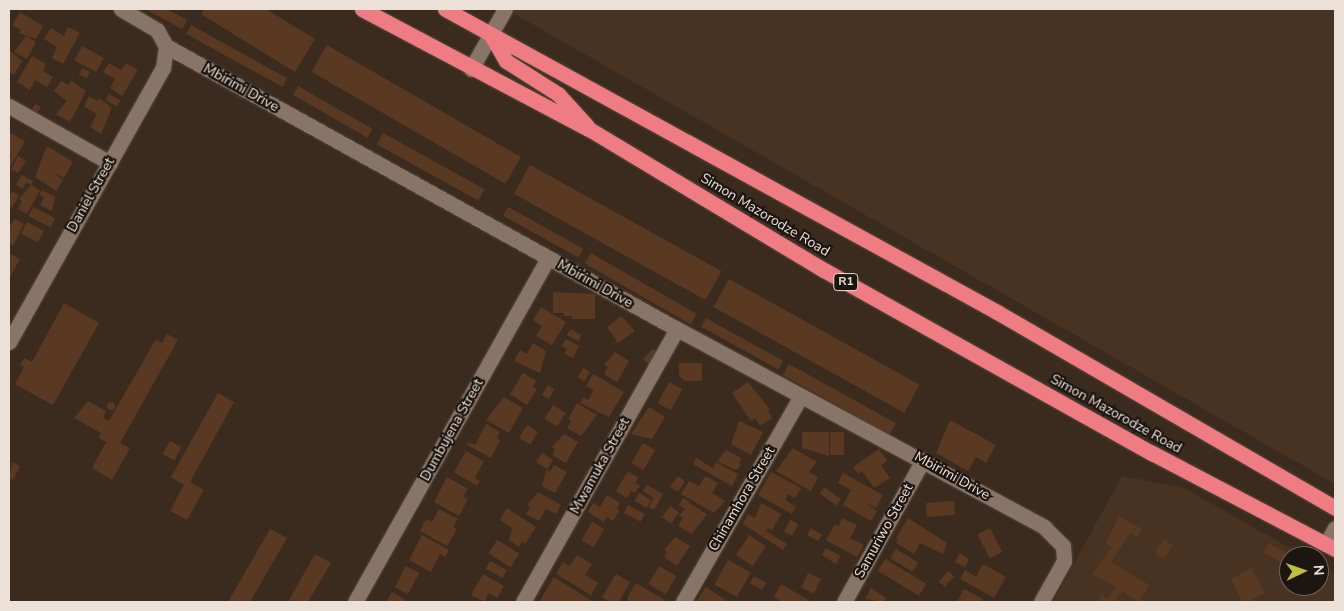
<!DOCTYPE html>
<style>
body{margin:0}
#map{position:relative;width:1344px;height:611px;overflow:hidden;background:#3b2b1f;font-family:"Nunito Sans",sans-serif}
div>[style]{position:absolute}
.built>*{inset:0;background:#483222}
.building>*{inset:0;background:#593922;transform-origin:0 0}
.round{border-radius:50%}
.roads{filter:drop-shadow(0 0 1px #57493e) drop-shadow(0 0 1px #57493e)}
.minor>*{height:15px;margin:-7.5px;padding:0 7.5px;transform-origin:7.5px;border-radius:7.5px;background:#897567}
.highway>*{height:15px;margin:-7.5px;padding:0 7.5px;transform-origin:7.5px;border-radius:7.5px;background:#f07c83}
span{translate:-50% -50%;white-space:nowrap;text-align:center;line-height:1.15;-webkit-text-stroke:4.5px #1d1510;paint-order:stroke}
.shield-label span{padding:1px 4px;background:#1d1510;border:1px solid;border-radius:4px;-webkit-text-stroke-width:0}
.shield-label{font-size:12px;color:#ece1d9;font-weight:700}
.street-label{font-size:14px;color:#ece1d9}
.frame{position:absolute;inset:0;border:10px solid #ece1d9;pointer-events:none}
.north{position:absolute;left:1279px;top:546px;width:50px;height:50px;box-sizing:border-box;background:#1d1510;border:1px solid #706760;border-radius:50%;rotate:87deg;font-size:14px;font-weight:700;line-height:20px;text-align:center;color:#ece1d9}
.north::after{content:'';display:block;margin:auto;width:18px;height:22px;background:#c1bd40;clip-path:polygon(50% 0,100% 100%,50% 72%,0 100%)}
</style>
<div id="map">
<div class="built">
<div style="clip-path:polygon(506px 9px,1335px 9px,1335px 484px)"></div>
<div style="clip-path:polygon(1122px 476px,1184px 488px,1304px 556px,1289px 556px,1289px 586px,1319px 586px,1319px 565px,1335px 574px,1335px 602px,1053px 602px)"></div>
</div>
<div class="building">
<div style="clip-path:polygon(145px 9px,167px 9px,187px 20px,182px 29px)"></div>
<div style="clip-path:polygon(204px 9px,266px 9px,315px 39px,295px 72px,201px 14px)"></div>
<div style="clip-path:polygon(20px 12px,43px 26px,36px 39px,19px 33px,21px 30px,12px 25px)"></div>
<div style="left:191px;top:25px;width:110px;height:10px;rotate:29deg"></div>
<div style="clip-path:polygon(68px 27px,80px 33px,63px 64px,52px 58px,57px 47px,44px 39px,51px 28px,64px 36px)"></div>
<div style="clip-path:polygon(26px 36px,36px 42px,27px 59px,14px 52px)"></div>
<div style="left:327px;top:45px;width:224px;height:31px;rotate:30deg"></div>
<div style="left:82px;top:46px;width:25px;height:16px;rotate:29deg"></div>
<div style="clip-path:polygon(9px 50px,22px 61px,14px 75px,9px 72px)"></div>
<div style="clip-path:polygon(32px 56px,46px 64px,43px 71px,53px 77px,47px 87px,35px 80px,30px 90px,17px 82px)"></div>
<div style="clip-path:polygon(109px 63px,121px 70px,126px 63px,138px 70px,122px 96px,110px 88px,115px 79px,103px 72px)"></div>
<div style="left:82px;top:68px;width:9px;height:7px;rotate:27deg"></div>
<div style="clip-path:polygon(61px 81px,69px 85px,71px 81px,86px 91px,70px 122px,56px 114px,67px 101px,54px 91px)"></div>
<div style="left:298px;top:86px;width:86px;height:10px;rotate:30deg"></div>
<div style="left:109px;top:94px;width:13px;height:7px;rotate:29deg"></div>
<div style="clip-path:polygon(89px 96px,97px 101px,99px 98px,112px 108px,101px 134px,90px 127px,97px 114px,84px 107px)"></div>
<div style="clip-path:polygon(35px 104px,41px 107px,37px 113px,32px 109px)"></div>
<div style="clip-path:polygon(9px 132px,25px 141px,11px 166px,9px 164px)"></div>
<div style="left:383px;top:133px;width:116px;height:13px;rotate:29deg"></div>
<div style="clip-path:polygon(47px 146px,73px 162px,64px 178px,53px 172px,63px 180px,56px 191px,35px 177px)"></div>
<div style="clip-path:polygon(18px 156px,26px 161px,18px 173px,11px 169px)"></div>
<div style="left:530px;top:165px;width:219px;height:33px;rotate:29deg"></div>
<div style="clip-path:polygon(22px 175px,33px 181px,31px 185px,40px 190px,27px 214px,18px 209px,22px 201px,19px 199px,31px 185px,26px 182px,23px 189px,16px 185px)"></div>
<div style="clip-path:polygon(42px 190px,55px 197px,52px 211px,40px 205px,44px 197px,39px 195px)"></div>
<div style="clip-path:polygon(11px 191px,19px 195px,12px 208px,9px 206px)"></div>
<div style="left:33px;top:207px;width:25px;height:10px;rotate:27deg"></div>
<div style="left:508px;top:207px;width:86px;height:10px;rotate:29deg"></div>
<div style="clip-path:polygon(15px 219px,24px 224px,13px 246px,9px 243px,9px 226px)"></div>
<div style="left:27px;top:222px;width:19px;height:13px;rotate:28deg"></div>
<div style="clip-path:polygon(9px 253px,20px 259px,9px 279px)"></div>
<div style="left:591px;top:253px;width:122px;height:12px;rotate:30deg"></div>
<div style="left:729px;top:279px;width:218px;height:32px;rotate:29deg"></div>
<div style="clip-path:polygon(553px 292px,595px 294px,595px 319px,572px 319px,572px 316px,564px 316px,564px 313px,553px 313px)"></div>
<div style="clip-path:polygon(64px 303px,99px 323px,53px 405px,15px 384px,24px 367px,20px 365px,24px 358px,32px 362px)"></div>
<div style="clip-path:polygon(541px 307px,566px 322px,552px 345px,536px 336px,542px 326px,533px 320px)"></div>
<div style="clip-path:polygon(621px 316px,635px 331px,618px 343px,607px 327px)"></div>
<div style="left:706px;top:318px;width:88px;height:10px;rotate:29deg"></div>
<div style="left:570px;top:329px;width:13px;height:7px;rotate:27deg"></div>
<div style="clip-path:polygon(167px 334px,178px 340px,120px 443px,130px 448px,112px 480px,92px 468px,106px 442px,99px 438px,101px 433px,74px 418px,88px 401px,106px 411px,103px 418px,109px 421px,156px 339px,162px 343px)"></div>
<div style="clip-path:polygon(566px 339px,579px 346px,573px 358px,564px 354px,567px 349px,562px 346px)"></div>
<div style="clip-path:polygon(533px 343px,546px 351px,540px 373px,514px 361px,520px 350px,527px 354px)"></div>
<div style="left:653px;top:349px;width:10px;height:14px;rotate:45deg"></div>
<div style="clip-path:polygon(615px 352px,629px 361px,617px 382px,604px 374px,608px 367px,604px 365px)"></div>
<div style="clip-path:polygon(679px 363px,702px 363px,702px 381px,685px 381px,679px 376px)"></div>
<div style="left:789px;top:364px;width:122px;height:13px;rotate:29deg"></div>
<div style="left:583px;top:368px;width:8px;height:11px;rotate:30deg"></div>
<div style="clip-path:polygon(523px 373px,536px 381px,533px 387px,537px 389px,527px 405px,510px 394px)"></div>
<div style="clip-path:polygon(593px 374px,624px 392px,609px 417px,580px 403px,583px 397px,588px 400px,594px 390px,586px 386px)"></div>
<div style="left:669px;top:382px;width:15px;height:24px;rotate:28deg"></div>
<div style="clip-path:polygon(748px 382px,770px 410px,768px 411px,772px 418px,760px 426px,755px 418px,751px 421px,732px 393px)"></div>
<div style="clip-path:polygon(548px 385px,554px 389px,549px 399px,542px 395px)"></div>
<div style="clip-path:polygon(218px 393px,234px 402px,190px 482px,204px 490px,187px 520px,170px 511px,184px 485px,171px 477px)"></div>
<div style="clip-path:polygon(504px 397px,523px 408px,509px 433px,486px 420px)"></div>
<div class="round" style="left:107px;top:402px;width:8px;height:8px"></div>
<div style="clip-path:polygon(577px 403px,597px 415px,581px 436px,567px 428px,571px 421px,568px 419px)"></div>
<div style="left:553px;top:405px;width:15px;height:16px;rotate:32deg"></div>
<div style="clip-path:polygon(649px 407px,665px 417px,652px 439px,631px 434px)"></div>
<div style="clip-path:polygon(950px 420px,996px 445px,986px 463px,976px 457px,968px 471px,936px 453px)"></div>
<div style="clip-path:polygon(739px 421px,763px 432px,751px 455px,731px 444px)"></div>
<div style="clip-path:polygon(486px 424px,500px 432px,497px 438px,500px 440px,491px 458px,467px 445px,468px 442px,475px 445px)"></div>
<div style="left:527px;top:425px;width:13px;height:15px;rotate:32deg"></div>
<div style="clip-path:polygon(802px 432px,829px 432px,829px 456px,802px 448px)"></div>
<div style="left:830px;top:432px;width:14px;height:23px"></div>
<div style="clip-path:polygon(564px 434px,578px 442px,566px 463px,552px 455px,555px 449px,552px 447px)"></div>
<div style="left:170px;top:441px;width:13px;height:15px;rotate:29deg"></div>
<div style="left:643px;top:443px;width:14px;height:23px;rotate:30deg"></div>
<div style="clip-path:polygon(793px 448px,817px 462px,809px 472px,818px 477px,811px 491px,776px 471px)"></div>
<div style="clip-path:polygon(879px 449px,887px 461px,881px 465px,890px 478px,874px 488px,862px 471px,858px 474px,853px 467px)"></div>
<div style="clip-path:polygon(726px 450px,741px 458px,739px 468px,735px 470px,717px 461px)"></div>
<div style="clip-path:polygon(466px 451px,484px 461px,475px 478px,480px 481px,477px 486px,454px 472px)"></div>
<div style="left:542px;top:453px;width:13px;height:11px;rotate:32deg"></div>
<div style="clip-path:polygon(696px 458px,713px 468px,716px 462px,738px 474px,732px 486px,693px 464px)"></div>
<div style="clip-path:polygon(12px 462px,20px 466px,13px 480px,9px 478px)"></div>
<div style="clip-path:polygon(554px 465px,567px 472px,555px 493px,542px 486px,546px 470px,550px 472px)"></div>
<div style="clip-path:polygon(628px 471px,639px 478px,635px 483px,640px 486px,635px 493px,631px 491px,627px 498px,616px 491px)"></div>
<div style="clip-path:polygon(771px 472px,801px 488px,795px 498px,788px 494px,785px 500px,796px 507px,792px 514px,758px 495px)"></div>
<div style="clip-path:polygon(843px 473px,883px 495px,876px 508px,864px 502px,877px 511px,871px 521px,843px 505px,851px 490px,838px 483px)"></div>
<div style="left:678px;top:476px;width:9px;height:13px;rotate:36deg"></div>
<div style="clip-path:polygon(705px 476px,718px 483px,712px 493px,725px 501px,714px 513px,681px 494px,689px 481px,699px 486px)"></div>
<div style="clip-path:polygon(447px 477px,468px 489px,463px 496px,468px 499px,459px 516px,434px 502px)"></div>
<div style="clip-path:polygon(647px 485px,663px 494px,654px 510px,648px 507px,654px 498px,643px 491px)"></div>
<div style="left:824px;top:487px;width:21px;height:8px;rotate:35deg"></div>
<div style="clip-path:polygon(538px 492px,561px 505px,556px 514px,546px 509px,539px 521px,526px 514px,530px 507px,527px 505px)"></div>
<div style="left:639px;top:493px;width:14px;height:9px;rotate:30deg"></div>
<div style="clip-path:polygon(607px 495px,620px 503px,617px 508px,620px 510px,613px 521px,607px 517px,604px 522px,588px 512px,593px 503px,600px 507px)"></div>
<div style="clip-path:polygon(683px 498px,690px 502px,685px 509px,679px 505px)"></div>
<div style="left:954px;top:501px;width:14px;height:28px;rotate:86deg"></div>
<div style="clip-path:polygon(689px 503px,707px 514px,692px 534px,678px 526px,683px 518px,679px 516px)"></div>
<div style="clip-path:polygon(761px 503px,781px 514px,772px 530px,768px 528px,766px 531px,787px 544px,783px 550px,743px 524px,748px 514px,755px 518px)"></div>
<div style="left:628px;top:505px;width:19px;height:9px;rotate:28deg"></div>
<div style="left:670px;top:506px;width:11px;height:14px;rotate:34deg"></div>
<div style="clip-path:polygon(507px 508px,536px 527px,525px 544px,522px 542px,519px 547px,509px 540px,512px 528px,500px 520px)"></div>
<div style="clip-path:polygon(439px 509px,458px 519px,453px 527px,457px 529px,447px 546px,420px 531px,426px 519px,432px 522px)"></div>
<div style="clip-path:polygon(1119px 517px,1142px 529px,1137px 537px,1130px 533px,1111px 562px,1149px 585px,1139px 602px,1122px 591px,1115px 602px,1097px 602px,1102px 595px,1108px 599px,1115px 587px,1092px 574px,1112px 547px,1105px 543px)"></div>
<div style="clip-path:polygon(842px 518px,857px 525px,850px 538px,864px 545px,857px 557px,826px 540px,835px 524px,839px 526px)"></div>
<div style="clip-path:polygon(908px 518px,947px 543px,943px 554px,920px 543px,914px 554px,896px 543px,898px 539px,896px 538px)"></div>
<div style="left:790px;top:520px;width:9px;height:13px;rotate:27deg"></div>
<div style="left:592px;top:522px;width:14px;height:21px;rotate:30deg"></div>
<div style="clip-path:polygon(811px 528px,822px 535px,818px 541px,807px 535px)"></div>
<div style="left:990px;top:528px;width:27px;height:14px;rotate:63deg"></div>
<div style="clip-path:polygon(270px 529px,287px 538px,250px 602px,228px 602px)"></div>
<div style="clip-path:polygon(422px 535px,449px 550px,445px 557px,440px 554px,431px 572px,409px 560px)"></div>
<div style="left:749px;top:535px;width:20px;height:24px;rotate:33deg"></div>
<div style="clip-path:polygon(675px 537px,690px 546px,677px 566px,664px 557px,667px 552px,664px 550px)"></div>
<div style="left:1164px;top:539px;width:11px;height:17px;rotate:34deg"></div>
<div style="left:497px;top:540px;width:26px;height:16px;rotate:32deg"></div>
<div style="left:1269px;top:543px;width:21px;height:11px;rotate:29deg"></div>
<div style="clip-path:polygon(826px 548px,841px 556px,836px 564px,822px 555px)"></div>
<div style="left:896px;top:549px;width:26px;height:11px;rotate:31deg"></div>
<div style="clip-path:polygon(960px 553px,969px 559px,965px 567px,955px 562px)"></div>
<div style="clip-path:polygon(315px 554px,331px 563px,308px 602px,288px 602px)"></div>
<div style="clip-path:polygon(577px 555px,592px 564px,585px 575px,598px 583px,591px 595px,556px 574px,563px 562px,570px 566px)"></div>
<div style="left:885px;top:559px;width:48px;height:14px;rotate:31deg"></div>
<div style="left:728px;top:560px;width:26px;height:28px;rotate:29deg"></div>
<div style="left:490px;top:561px;width:19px;height:9px;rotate:28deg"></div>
<div style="clip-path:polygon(983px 564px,1006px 577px,994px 598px,960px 579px,965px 570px,976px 577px)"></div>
<div style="left:406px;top:566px;width:15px;height:24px;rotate:28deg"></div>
<div style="left:659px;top:566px;width:20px;height:21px;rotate:30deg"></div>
<div style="left:1252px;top:568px;width:28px;height:24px;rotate:63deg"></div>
<div style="left:948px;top:571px;width:8px;height:14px;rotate:40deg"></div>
<div style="left:808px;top:573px;width:14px;height:16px;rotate:25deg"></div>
<div style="clip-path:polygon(483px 574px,504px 586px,497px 598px,489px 593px,484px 602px,471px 595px)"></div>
<div style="clip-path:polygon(616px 574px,630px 582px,619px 602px,610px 602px,602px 597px)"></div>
<div style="left:754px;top:576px;width:14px;height:8px;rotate:30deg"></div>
<div style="clip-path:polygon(554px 577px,592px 601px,592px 602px,539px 602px)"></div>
<div style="clip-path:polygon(636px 583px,668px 602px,629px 602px,627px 598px)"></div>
<div style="clip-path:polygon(781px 584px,812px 602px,782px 602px,774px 597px)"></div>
<div style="clip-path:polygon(706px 587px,727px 601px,727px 602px,696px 602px)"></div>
<div style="clip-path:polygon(871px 588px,886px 598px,884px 602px,865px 599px)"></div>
<div style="clip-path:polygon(964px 589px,983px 599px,981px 602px,957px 602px)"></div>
<div style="clip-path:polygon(392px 592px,406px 600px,405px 602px,386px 602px)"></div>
</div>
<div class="roads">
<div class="minor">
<div style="left:121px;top:9px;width:42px;rotate:30.3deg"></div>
<div style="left:157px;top:30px;width:18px;rotate:61deg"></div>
<div style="left:166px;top:46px;width:584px;rotate:28.98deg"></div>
<div style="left:677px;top:329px;width:417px;rotate:28.3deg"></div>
<div style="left:1044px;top:527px;width:27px;rotate:45deg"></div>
<div style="left:1063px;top:546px;width:15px;rotate:86deg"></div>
<div style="left:1064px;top:561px;width:47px;rotate:119.3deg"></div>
<div style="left:471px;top:69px;width:69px;rotate:-60.5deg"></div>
<div style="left:9px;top:106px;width:116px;rotate:29.4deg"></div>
<div style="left:9px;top:342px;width:314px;rotate:-60.7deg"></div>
<div style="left:163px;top:68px;width:22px;rotate:-82deg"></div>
<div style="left:1326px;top:544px;width:18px;rotate:-61deg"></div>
<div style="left:355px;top:602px;width:394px;rotate:-60.7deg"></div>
<div style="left:523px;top:602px;width:313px;rotate:-60.6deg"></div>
<div style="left:683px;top:602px;width:237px;rotate:-60.2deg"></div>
<div style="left:844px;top:602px;width:162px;rotate:-60.9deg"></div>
</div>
<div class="highway">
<div style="left:362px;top:9px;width:257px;rotate:27.9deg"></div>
<div style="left:589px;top:129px;width:274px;rotate:31deg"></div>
<div style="left:824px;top:270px;width:376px;rotate:29.2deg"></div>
<div style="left:1152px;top:453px;width:207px;rotate:27.7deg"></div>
<div style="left:445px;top:9px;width:630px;rotate:28.76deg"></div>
<div style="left:997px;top:312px;width:391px;rotate:30.1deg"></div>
<div style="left:491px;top:35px;width:30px;rotate:60deg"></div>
<div style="left:506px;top:61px;width:62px;rotate:32.4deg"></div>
<div style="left:558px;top:94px;width:43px;rotate:47.8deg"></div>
</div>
</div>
<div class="shield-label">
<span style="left:846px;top:282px">R1</span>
</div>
<div class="street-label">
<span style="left:241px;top:88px;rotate:29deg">Mbirimi Drive</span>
<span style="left:91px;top:195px;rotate:-61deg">Daniel Street</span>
<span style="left:765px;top:215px;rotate:31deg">Simon Mazorodze Road</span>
<span style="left:595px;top:284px;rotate:29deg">Mbirimi Drive</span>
<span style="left:1116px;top:414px;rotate:29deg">Simon Mazorodze Road</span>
<span style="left:452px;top:430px;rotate:-61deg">Dumbujena Street</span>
<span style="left:600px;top:466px;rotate:-61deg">Mwamuka Street</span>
<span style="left:952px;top:476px;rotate:29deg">Mbirimi Drive</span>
<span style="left:742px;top:499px;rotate:-60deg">Chinamhora Street</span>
<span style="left:884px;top:531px;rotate:-61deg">Samuriwo Street</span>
</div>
<div class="frame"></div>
<div class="north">N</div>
</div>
